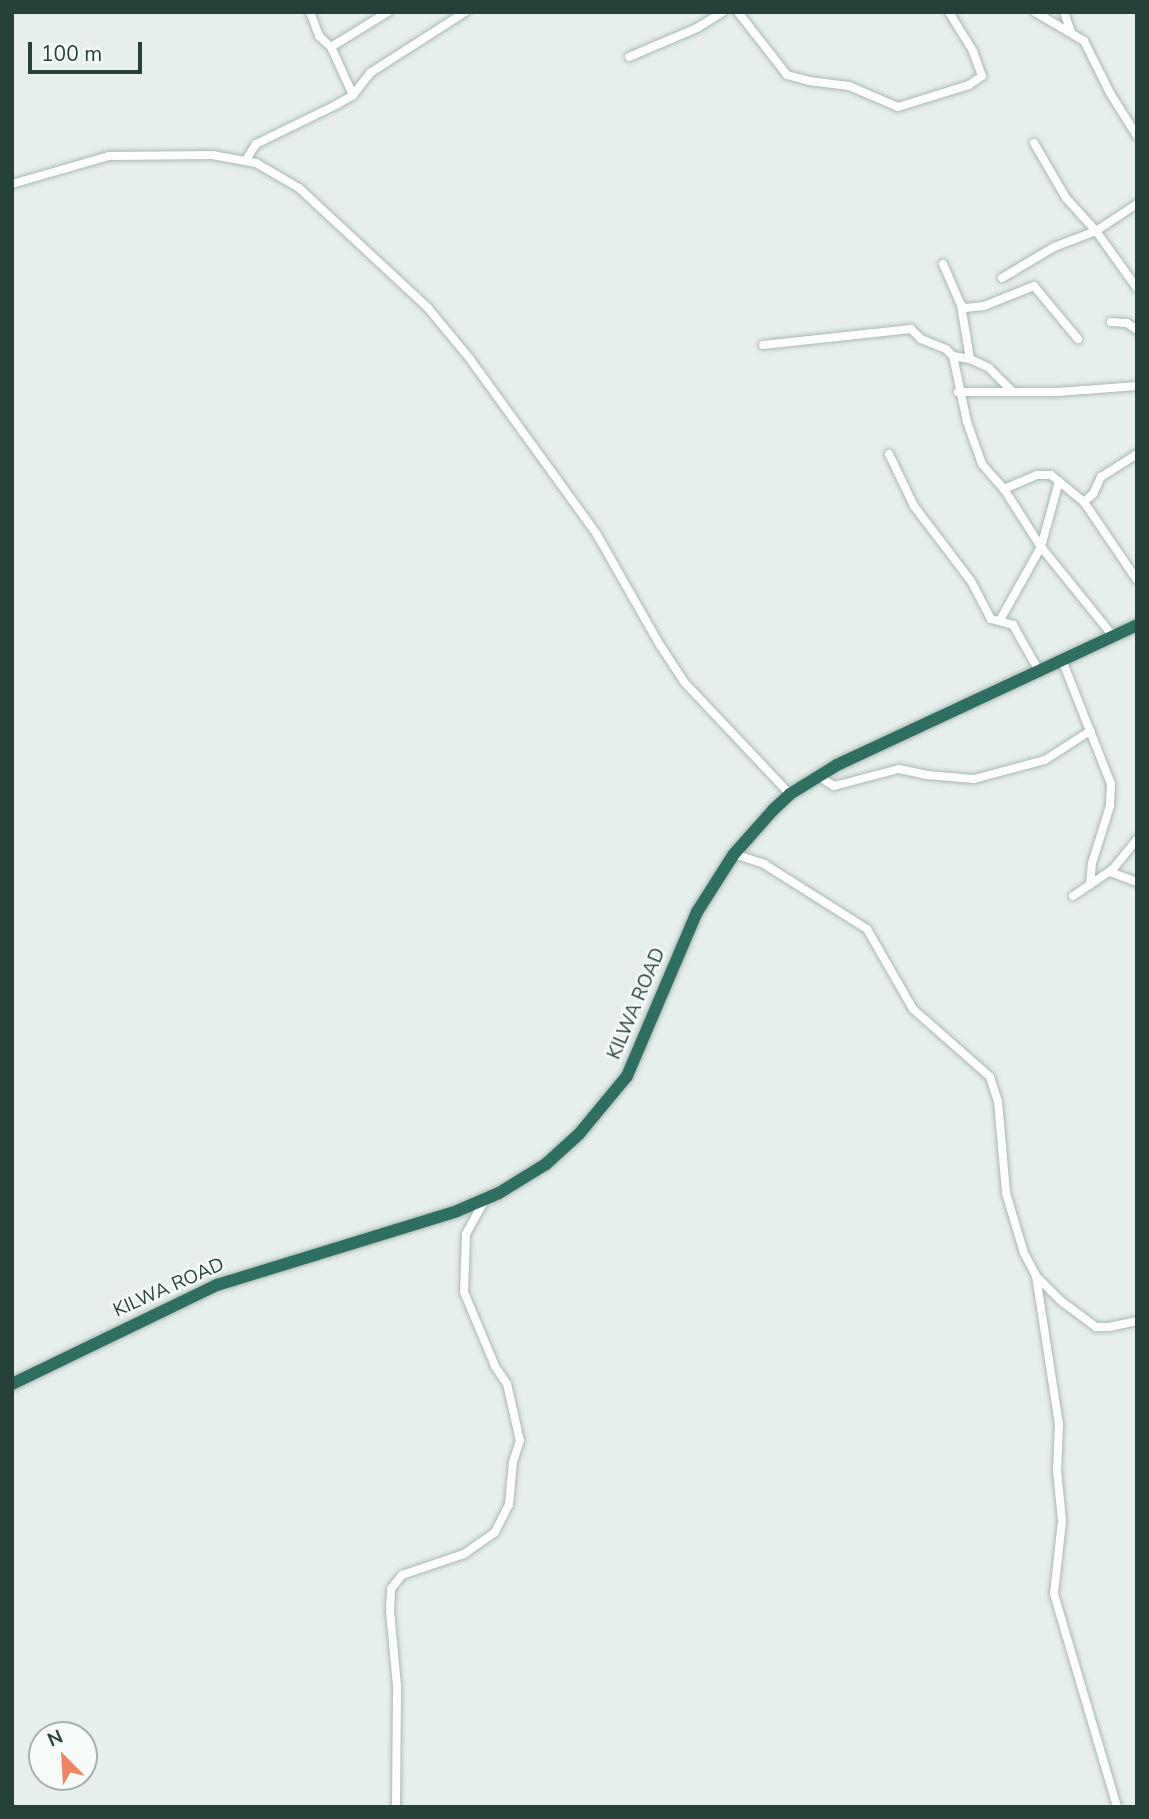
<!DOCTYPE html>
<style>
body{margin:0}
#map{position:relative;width:1149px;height:1819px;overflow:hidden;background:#e6efeb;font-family:"Nunito Sans",sans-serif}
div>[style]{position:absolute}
.roads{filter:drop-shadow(0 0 2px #a8b8b2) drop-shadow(0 0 2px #a8b8b2)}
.minor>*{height:8px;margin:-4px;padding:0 4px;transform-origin:4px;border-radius:4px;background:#fff}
.highway>*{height:12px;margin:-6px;padding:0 6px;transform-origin:6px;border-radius:6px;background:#2f6f62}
span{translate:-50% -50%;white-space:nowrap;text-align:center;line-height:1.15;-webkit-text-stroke:5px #f7fbf9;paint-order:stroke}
.street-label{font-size:19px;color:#24423a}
.frame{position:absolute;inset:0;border:14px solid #24423a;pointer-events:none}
.north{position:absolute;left:28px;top:1721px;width:70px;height:70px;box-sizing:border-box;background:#f7fbf9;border:2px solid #a3b1ad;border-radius:50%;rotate:336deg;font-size:19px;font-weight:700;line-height:28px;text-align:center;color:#24423a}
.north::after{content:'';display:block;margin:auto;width:24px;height:32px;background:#f4845f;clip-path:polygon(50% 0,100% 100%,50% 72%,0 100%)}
.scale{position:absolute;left:28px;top:42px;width:114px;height:32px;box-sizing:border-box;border:4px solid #24423a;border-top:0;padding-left:9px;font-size:21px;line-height:24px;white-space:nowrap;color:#24423a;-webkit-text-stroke:5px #f7fbf9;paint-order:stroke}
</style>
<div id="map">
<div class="roads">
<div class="minor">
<div style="left:310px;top:12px;width:26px;rotate:69deg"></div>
<div style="left:319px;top:36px;width:16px;rotate:43deg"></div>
<div style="left:331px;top:47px;width:53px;rotate:65.4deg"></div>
<div style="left:738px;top:12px;width:80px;rotate:52.1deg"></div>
<div style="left:787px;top:75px;width:23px;rotate:15deg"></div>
<div style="left:809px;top:81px;width:40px;rotate:7.1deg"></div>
<div style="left:849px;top:86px;width:53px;rotate:23.2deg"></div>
<div style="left:898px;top:107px;width:74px;rotate:-17.2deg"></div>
<div style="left:969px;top:85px;width:16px;rotate:-35deg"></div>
<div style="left:982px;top:76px;width:27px;rotate:-110deg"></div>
<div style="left:973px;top:51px;width:46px;rotate:-121.6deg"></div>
<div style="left:1035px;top:12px;width:57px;rotate:30.6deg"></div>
<div style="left:1084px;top:41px;width:58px;rotate:63.4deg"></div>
<div style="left:1110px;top:93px;width:51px;rotate:57.9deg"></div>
<div style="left:1064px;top:12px;width:21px;rotate:71deg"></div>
<div style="left:331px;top:47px;width:67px;rotate:-31.6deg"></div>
<div style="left:629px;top:57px;width:74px;rotate:-23.1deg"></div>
<div style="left:697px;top:28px;width:31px;rotate:-32deg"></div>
<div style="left:1034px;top:143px;width:64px;rotate:59.8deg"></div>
<div style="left:1066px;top:198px;width:45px;rotate:47.7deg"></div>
<div style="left:1096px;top:231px;width:70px;rotate:54.3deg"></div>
<div style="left:246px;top:160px;width:19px;rotate:-58deg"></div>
<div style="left:256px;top:144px;width:89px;rotate:-26deg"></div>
<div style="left:336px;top:105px;width:20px;rotate:-30deg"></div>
<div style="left:353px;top:95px;width:28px;rotate:-52deg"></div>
<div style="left:370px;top:73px;width:113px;rotate:-32.7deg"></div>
<div style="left:12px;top:184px;width:101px;rotate:-16.1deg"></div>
<div style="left:109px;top:156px;width:103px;rotate:-0.6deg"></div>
<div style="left:212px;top:155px;width:45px;rotate:10.3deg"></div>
<div style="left:256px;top:163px;width:50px;rotate:30.2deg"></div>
<div style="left:299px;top:188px;width:176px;rotate:42.9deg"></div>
<div style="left:428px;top:308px;width:66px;rotate:50.5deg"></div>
<div style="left:470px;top:359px;width:215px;rotate:54.1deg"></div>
<div style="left:596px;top:533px;width:129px;rotate:60.3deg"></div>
<div style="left:660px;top:645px;width:45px;rotate:56.7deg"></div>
<div style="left:685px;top:683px;width:153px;rotate:46.6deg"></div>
<div style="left:943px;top:264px;width:45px;rotate:66.3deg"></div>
<div style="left:961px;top:305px;width:55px;rotate:80.5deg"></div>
<div style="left:1002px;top:278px;width:61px;rotate:-30.8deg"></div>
<div style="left:1054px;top:247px;width:45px;rotate:-20.9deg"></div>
<div style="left:1096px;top:231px;width:49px;rotate:-33.4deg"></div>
<div style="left:961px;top:305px;width:5px;rotate:37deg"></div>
<div style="left:965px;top:308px;width:19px;rotate:-6deg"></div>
<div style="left:984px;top:306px;width:54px;rotate:-21.8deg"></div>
<div style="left:1034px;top:286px;width:69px;rotate:50.3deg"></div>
<div style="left:1111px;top:322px;width:16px;rotate:4deg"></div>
<div style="left:1127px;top:323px;width:12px;rotate:35deg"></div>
<div style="left:763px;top:345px;width:149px;rotate:-6.2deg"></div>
<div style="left:911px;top:329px;width:14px;rotate:45deg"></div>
<div style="left:921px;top:339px;width:27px;rotate:22deg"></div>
<div style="left:946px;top:349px;width:10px;rotate:45deg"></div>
<div style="left:953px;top:356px;width:67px;rotate:78deg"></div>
<div style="left:967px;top:422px;width:45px;rotate:70.3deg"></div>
<div style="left:982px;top:464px;width:33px;rotate:49deg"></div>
<div style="left:1004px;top:489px;width:69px;rotate:57.5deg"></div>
<div style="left:1041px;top:547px;width:114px;rotate:51deg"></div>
<div style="left:953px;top:356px;width:17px;rotate:10deg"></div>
<div style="left:970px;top:359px;width:21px;rotate:25deg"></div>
<div style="left:989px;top:368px;width:33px;rotate:45deg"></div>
<div style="left:958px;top:392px;width:100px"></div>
<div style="left:1058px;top:392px;width:79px;rotate:-4.3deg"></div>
<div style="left:889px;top:454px;width:58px;rotate:64.3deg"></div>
<div style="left:914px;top:506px;width:94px;rotate:52.8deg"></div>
<div style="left:971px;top:581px;width:43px;rotate:62.2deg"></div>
<div style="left:991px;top:619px;width:23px;rotate:15deg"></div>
<div style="left:1013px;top:625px;width:53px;rotate:60.5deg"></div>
<div style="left:1004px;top:489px;width:36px;rotate:-23deg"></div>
<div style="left:1037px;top:475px;width:14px"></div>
<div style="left:1051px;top:475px;width:43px;rotate:39.3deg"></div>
<div style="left:1084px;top:502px;width:94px;rotate:55.8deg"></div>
<div style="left:1084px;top:502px;width:12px;rotate:-42deg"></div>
<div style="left:1093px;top:494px;width:19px;rotate:-65deg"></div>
<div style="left:1101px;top:477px;width:43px;rotate:-32.6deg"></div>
<div style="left:1000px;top:620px;width:84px;rotate:-60.7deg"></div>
<div style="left:1041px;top:547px;width:68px;rotate:-74.7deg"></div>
<div style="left:1062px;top:660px;width:133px;rotate:68.4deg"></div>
<div style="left:1111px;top:784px;width:22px;rotate:93deg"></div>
<div style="left:1110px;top:806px;width:60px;rotate:107.5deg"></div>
<div style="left:1092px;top:863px;width:22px;rotate:95deg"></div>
<div style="left:818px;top:776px;width:19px;rotate:32deg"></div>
<div style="left:834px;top:786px;width:67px;rotate:-14.7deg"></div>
<div style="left:899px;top:769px;width:29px;rotate:12deg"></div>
<div style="left:927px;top:775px;width:47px;rotate:4.9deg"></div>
<div style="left:974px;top:779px;width:73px;rotate:-15deg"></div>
<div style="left:1045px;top:760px;width:54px;rotate:-32.8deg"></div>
<div style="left:734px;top:854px;width:32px;rotate:18deg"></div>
<div style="left:764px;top:864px;width:122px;rotate:32.3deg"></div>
<div style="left:867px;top:929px;width:92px;rotate:60.1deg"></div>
<div style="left:913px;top:1009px;width:103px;rotate:41.4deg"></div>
<div style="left:990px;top:1077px;width:25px;rotate:72deg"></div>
<div style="left:998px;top:1101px;width:92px;rotate:85deg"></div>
<div style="left:1006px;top:1193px;width:63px;rotate:73.3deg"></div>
<div style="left:1024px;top:1253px;width:26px;rotate:62deg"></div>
<div style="left:1036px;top:1276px;width:35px;rotate:45deg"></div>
<div style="left:1061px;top:1301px;width:44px;rotate:36.6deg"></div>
<div style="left:1096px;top:1327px;width:13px"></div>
<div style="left:1109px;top:1327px;width:29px;rotate:-12deg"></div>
<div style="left:1110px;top:872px;width:29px;rotate:20deg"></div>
<div style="left:1073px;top:896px;width:48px;rotate:-34deg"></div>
<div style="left:1113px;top:869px;width:38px;rotate:-51deg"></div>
<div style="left:1036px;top:1276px;width:151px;rotate:81.2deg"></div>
<div style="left:1059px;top:1425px;width:45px;rotate:92.5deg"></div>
<div style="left:1057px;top:1470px;width:51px;rotate:84.4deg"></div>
<div style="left:1062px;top:1521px;width:73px;rotate:96.3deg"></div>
<div style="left:1054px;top:1594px;width:222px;rotate:73.5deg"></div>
<div style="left:396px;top:1807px;width:121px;rotate:-89.5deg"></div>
<div style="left:397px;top:1686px;width:76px;rotate:-95.3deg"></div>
<div style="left:390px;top:1610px;width:21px;rotate:-87deg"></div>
<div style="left:391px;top:1589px;width:18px;rotate:-52deg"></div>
<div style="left:402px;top:1575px;width:65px;rotate:-18.7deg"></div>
<div style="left:464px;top:1554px;width:38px;rotate:-35deg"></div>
<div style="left:495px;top:1532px;width:30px;rotate:-63deg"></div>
<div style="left:509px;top:1505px;width:43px;rotate:-84.7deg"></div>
<div style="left:513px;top:1462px;width:22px;rotate:-72deg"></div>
<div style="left:520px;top:1441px;width:58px;rotate:-102.8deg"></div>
<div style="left:507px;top:1384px;width:22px;rotate:-124deg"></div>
<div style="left:495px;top:1366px;width:80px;rotate:-112.7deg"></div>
<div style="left:464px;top:1292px;width:58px;rotate:-88deg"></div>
<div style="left:466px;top:1234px;width:38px;rotate:-61deg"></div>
</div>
<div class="highway">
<div style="left:12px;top:1384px;width:228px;rotate:-25.8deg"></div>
<div style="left:217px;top:1285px;width:251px;rotate:-17.1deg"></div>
<div style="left:457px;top:1211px;width:46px;rotate:-23.2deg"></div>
<div style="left:499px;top:1193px;width:55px;rotate:-31.7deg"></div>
<div style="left:546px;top:1164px;width:45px;rotate:-42.3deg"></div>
<div style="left:579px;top:1134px;width:75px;rotate:-50.4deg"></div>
<div style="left:627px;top:1076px;width:178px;rotate:-66.9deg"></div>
<div style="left:697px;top:912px;width:69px;rotate:-57.5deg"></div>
<div style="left:734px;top:854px;width:59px;rotate:-48.4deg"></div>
<div style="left:773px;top:810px;width:23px;rotate:-43deg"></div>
<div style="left:790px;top:794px;width:55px;rotate:-31.7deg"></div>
<div style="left:837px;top:765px;width:331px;rotate:-25deg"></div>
</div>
</div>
<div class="street-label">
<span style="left:637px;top:1004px;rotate:-67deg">KILWA ROAD</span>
<span style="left:169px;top:1288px;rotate:-24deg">KILWA ROAD</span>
</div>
<div class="frame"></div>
<div class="north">N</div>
<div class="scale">100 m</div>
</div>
